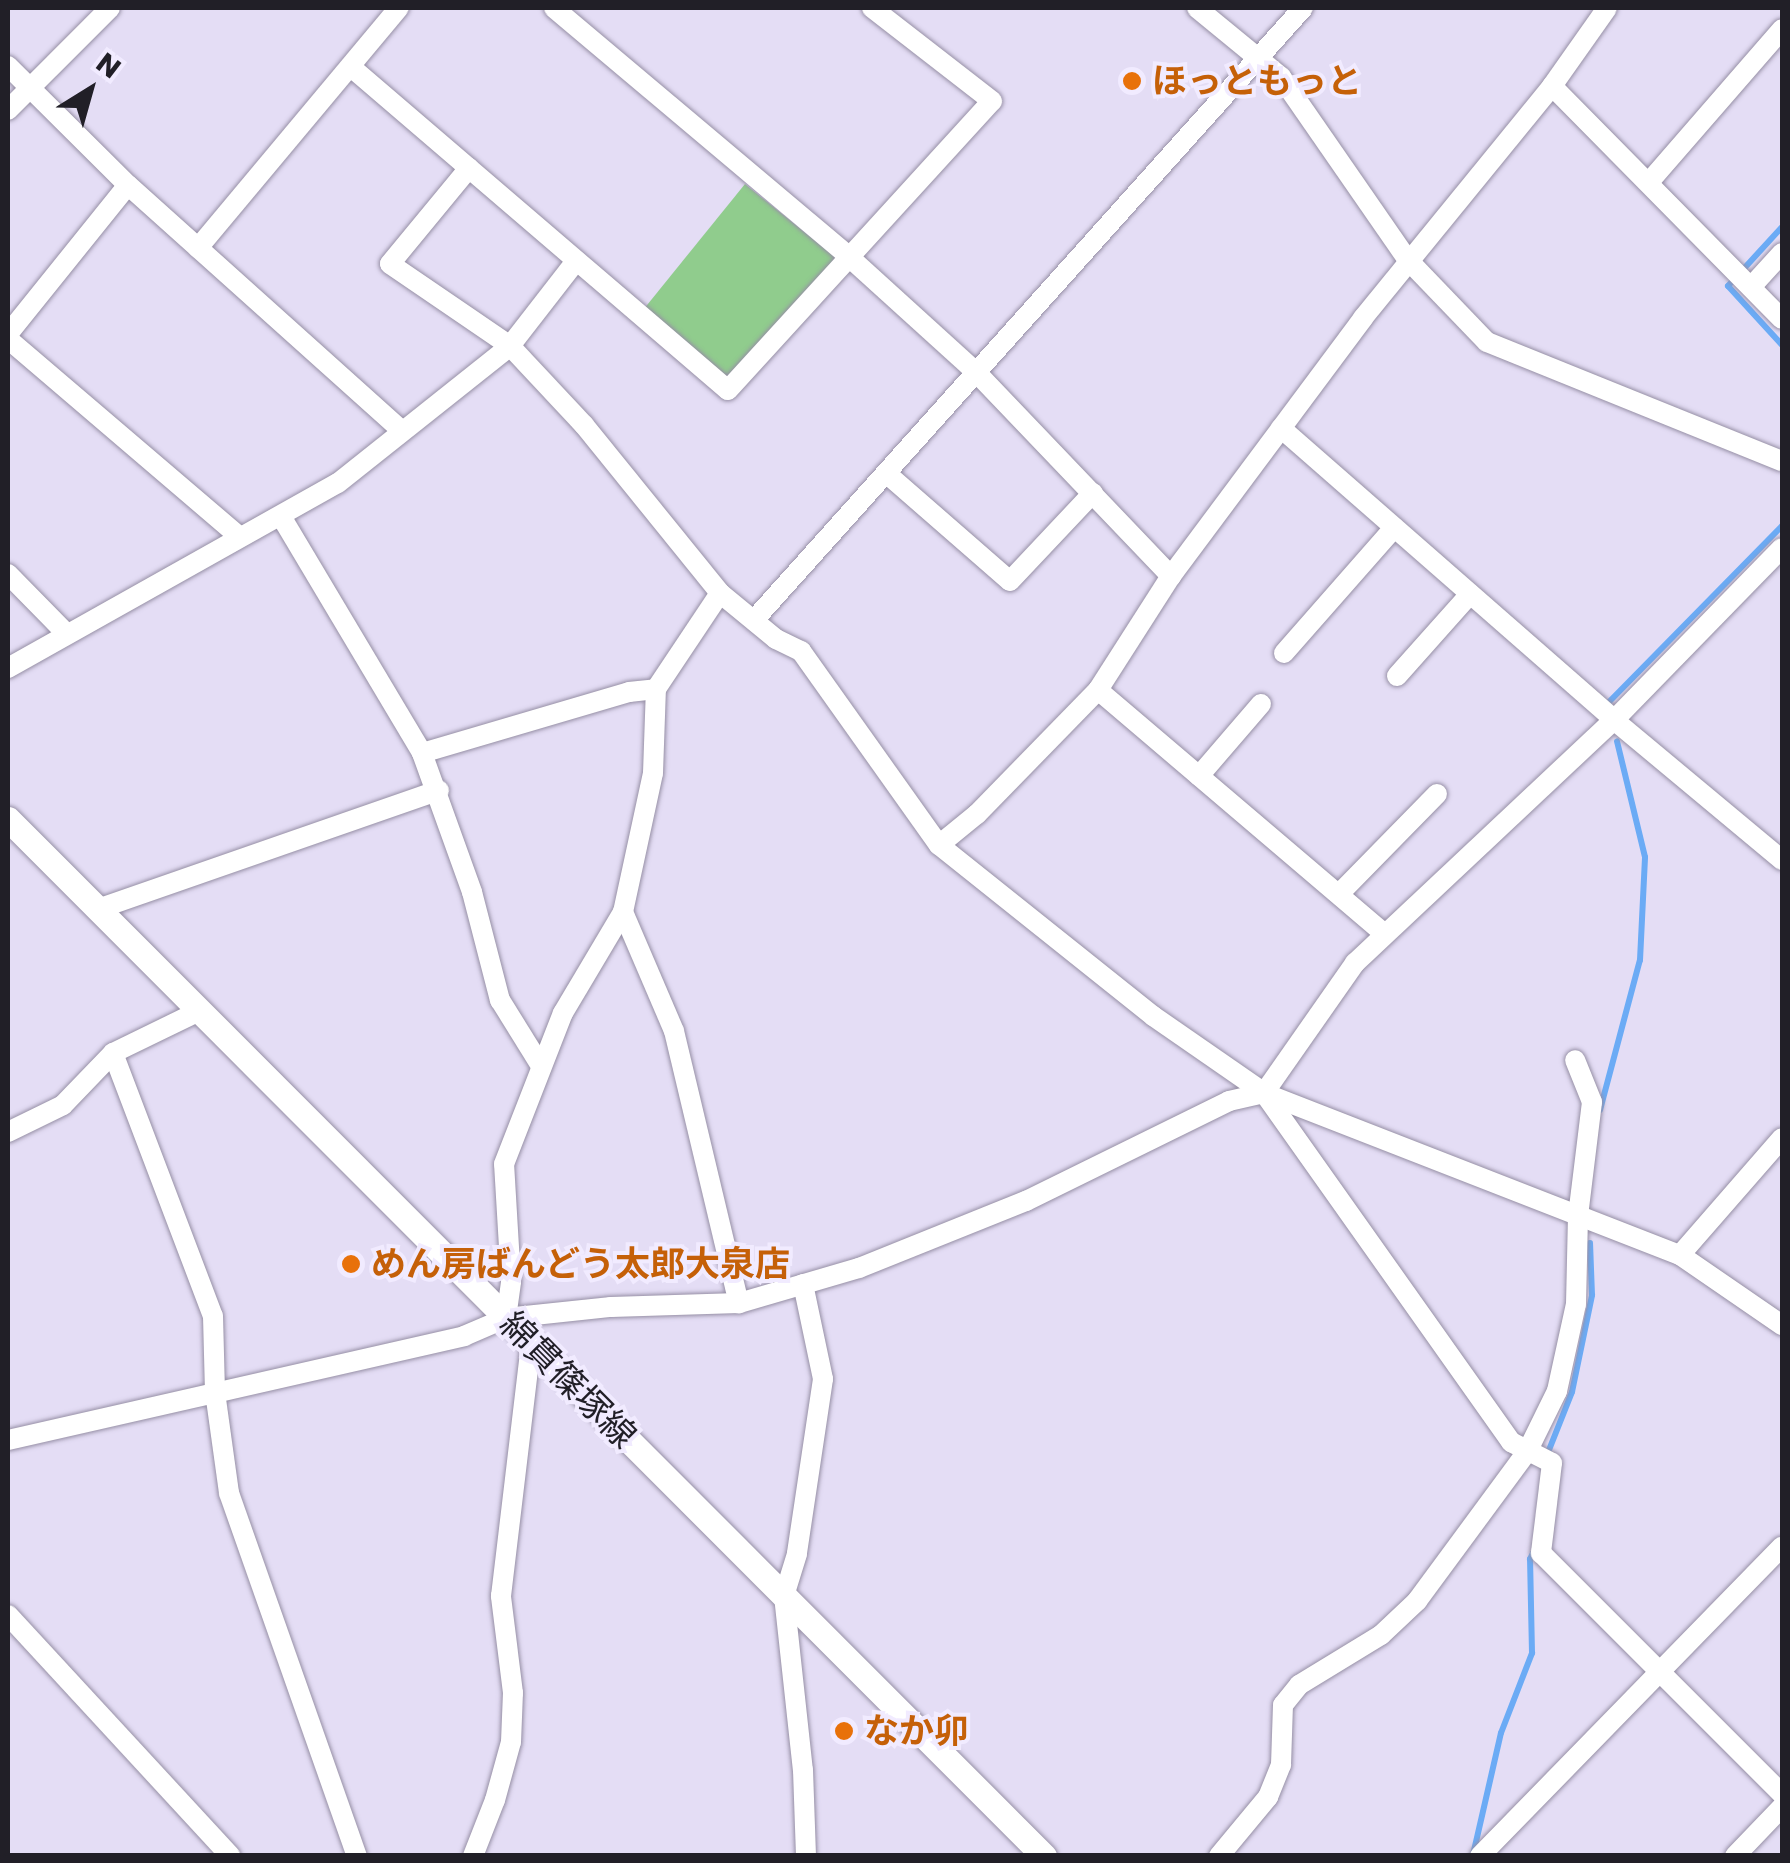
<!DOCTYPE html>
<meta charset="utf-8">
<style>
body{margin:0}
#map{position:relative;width:1790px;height:1863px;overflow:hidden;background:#e4ddf5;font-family:Poppins,"Noto Sans JP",sans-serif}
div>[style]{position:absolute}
.green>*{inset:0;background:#90cc8d;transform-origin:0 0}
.stream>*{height:6px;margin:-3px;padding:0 3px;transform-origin:3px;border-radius:3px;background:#6babf5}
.roads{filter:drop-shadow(0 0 2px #968fa5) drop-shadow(0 0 2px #968fa5)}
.minor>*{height:20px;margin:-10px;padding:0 10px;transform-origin:10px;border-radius:10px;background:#fff}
.major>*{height:25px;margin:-12.5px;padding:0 12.5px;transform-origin:12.5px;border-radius:12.5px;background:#fff}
.dots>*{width:28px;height:28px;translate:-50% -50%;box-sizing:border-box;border:5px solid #f1ebff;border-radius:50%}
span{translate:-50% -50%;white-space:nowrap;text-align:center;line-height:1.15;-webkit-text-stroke:8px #f1ebff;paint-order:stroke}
.food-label{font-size:35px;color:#c56008;font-weight:700}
.left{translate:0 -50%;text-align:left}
.street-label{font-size:35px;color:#211f27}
.frame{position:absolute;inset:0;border:10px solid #211f27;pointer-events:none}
.north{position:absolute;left:40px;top:40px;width:100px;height:100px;-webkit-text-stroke:8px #f1ebff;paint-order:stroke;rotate:37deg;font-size:28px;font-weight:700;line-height:40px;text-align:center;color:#211f27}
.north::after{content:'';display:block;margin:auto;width:35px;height:45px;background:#211f27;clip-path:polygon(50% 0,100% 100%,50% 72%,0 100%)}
</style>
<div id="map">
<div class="green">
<div style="left:745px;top:184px;width:118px;height:162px;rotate:39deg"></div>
</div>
<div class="stream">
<div style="left:1782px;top:227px;width:80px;rotate:132.5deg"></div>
<div style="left:1728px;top:286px;width:80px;rotate:47.5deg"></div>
<div style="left:1607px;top:704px;width:250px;rotate:-45.5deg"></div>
<div style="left:1600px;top:1110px;width:155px;rotate:-75.1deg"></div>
<div style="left:1640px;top:960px;width:103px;rotate:-87.2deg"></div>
<div style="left:1645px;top:857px;width:119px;rotate:-103.6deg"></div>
<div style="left:1547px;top:1455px;width:68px;rotate:-68.4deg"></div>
<div style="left:1572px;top:1392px;width:99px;rotate:-78.3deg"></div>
<div style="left:1592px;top:1295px;width:52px;rotate:-92.2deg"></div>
<div style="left:1473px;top:1855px;width:125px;rotate:-77.1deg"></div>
<div style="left:1501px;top:1733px;width:86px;rotate:-68.8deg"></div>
<div style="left:1532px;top:1653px;width:94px;rotate:-91.2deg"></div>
<div style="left:1530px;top:1559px;width:11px;rotate:-63deg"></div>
</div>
<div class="roads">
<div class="minor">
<div style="left:554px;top:8px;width:385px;rotate:40.1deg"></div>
<div style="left:848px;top:256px;width:171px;rotate:42.2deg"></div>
<div style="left:975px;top:371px;width:284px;rotate:46.3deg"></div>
<div style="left:1197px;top:8px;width:109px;rotate:39.4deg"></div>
<div style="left:1281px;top:77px;width:221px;rotate:55.3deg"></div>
<div style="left:1407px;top:259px;width:115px;rotate:46.1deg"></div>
<div style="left:1487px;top:342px;width:318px;rotate:22deg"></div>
<div style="left:8px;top:66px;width:169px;rotate:44.8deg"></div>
<div style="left:128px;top:185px;width:367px;rotate:41.9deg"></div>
<div style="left:351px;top:67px;width:496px;rotate:40.6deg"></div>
<div style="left:728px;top:390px;width:391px;rotate:-47.6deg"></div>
<div style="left:992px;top:101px;width:152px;rotate:-142.2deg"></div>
<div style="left:1552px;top:86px;width:327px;rotate:45.4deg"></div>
<div style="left:8px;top:110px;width:144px;rotate:-45deg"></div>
<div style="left:469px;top:168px;width:124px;rotate:129.5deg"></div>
<div style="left:390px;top:264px;width:145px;rotate:34.3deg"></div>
<div style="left:510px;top:346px;width:108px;rotate:46.9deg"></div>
<div style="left:584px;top:425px;width:216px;rotate:51deg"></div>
<div style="left:720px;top:593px;width:72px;rotate:39.4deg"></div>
<div style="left:776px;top:639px;width:28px;rotate:26deg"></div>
<div style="left:801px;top:651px;width:238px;rotate:54.6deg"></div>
<div style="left:939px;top:845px;width:274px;rotate:38.6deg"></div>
<div style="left:1153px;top:1016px;width:135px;rotate:34.7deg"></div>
<div style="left:1264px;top:1093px;width:446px;rotate:21.3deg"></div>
<div style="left:1680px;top:1255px;width:124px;rotate:34.5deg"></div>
<div style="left:1650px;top:181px;width:201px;rotate:-49deg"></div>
<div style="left:198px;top:248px;width:313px;rotate:-50.1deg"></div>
<div style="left:1751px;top:287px;width:46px;rotate:-47.6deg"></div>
<div style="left:8px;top:334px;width:191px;rotate:-51.2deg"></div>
<div style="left:8px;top:339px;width:305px;rotate:40.5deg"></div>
<div style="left:1281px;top:428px;width:443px;rotate:41.2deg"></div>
<div style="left:1614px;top:720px;width:219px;rotate:39.8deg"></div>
<div style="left:886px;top:473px;width:164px;rotate:41.1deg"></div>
<div style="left:1010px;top:581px;width:121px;rotate:-46.7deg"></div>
<div style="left:282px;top:518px;width:274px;rotate:59.2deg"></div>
<div style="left:422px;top:753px;width:148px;rotate:70.2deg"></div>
<div style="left:472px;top:892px;width:112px;rotate:75.5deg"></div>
<div style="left:500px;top:1000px;width:78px;rotate:58.2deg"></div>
<div style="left:8px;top:574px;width:84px;rotate:45.5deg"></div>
<div style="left:754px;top:620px;width:822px;rotate:-48.11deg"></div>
<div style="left:1284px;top:653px;width:167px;rotate:-48.7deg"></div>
<div style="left:8px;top:668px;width:378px;rotate:-29.3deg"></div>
<div style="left:338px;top:483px;width:220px;rotate:-38.5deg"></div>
<div style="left:510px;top:346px;width:108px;rotate:-52.2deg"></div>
<div style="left:1397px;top:676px;width:110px;rotate:-48.3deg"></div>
<div style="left:1098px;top:690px;width:377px;rotate:40.4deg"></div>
<div style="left:422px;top:753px;width:216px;rotate:-16.4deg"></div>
<div style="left:629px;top:692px;width:27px;rotate:-6deg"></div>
<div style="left:1199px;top:776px;width:95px;rotate:-49.3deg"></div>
<div style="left:939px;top:845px;width:49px;rotate:-39.2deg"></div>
<div style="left:977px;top:814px;width:173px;rotate:-45.7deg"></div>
<div style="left:1098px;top:690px;width:135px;rotate:-57.4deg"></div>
<div style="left:1171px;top:576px;width:322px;rotate:-53.3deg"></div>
<div style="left:1363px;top:318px;width:299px;rotate:-50.8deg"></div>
<div style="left:1552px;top:86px;width:95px;rotate:-54.8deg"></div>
<div style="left:1339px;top:894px;width:140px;rotate:-45.6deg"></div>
<div style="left:98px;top:909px;width:361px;rotate:-19.2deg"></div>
<div style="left:623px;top:912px;width:129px;rotate:66.8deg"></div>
<div style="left:674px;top:1031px;width:280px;rotate:76.6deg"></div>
<div style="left:113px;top:1053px;width:281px;rotate:69.2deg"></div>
<div style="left:213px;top:1316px;width:76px;rotate:88.5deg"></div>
<div style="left:215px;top:1392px;width:102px;rotate:82.1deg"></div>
<div style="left:229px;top:1493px;width:385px;rotate:70.6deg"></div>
<div style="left:1264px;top:1093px;width:428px;rotate:54.7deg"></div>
<div style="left:1511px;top:1442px;width:46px;rotate:27.1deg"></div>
<div style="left:1552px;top:1463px;width:91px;rotate:97deg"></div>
<div style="left:1541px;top:1553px;width:341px;rotate:45deg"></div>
<div style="left:8px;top:1132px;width:61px;rotate:-26.1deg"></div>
<div style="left:63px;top:1105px;width:72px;rotate:-46.1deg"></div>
<div style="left:113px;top:1053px;width:98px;rotate:-26deg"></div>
<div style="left:1680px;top:1255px;width:155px;rotate:-48.9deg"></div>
<div style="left:803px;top:1284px;width:97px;rotate:78.1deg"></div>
<div style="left:823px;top:1379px;width:177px;rotate:98.5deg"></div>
<div style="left:797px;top:1554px;width:44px;rotate:107.2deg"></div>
<div style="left:784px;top:1596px;width:175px;rotate:83.8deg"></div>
<div style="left:803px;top:1770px;width:86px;rotate:88deg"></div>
<div style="left:506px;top:1318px;width:37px;rotate:-82deg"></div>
<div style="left:511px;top:1281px;width:117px;rotate:-93.4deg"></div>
<div style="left:504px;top:1164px;width:162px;rotate:-68.7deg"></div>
<div style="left:563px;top:1013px;width:117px;rotate:-59.3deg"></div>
<div style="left:623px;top:912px;width:142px;rotate:-77.8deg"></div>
<div style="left:653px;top:773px;width:84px;rotate:-88deg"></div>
<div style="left:656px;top:689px;width:115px;rotate:-56.3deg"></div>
<div style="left:8px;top:1440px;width:468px;rotate:-12.8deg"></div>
<div style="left:464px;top:1336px;width:46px;rotate:-23.2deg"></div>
<div style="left:506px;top:1318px;width:106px;rotate:-6deg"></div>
<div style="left:611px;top:1307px;width:128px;rotate:-1.8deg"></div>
<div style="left:739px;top:1303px;width:125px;rotate:-16.3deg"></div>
<div style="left:859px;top:1268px;width:180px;rotate:-21.9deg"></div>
<div style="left:1026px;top:1201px;width:226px;rotate:-26.2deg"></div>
<div style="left:1229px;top:1101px;width:36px;rotate:-13deg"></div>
<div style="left:1264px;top:1093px;width:159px;rotate:-55deg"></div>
<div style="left:1355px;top:963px;width:355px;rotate:-43.2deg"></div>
<div style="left:1614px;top:720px;width:240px;rotate:-45.7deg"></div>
<div style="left:8px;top:1615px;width:328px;rotate:47.3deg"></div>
<div style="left:473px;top:1856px;width:60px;rotate:-68.6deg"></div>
<div style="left:495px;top:1800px;width:60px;rotate:-74.6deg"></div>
<div style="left:511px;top:1742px;width:49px;rotate:-87.7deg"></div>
<div style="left:513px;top:1693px;width:98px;rotate:-97.1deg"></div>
<div style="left:501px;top:1596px;width:254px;rotate:-83.2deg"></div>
<div style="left:1219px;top:1856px;width:77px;rotate:-50.3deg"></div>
<div style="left:1268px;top:1797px;width:35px;rotate:-68deg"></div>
<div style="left:1281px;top:1765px;width:60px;rotate:-88.1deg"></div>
<div style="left:1283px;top:1705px;width:26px;rotate:-51deg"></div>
<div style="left:1299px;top:1685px;width:96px;rotate:-31.4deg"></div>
<div style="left:1381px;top:1635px;width:50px;rotate:-43.4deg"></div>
<div style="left:1417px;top:1601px;width:185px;rotate:-53.6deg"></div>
<div style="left:1527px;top:1452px;width:68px;rotate:-63.8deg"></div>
<div style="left:1557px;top:1391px;width:89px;rotate:-77.7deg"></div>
<div style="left:1576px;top:1304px;width:88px;rotate:-88.7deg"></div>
<div style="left:1578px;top:1216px;width:115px;rotate:-83deg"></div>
<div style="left:1592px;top:1102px;width:45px;rotate:-112deg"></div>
<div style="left:1480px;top:1856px;width:432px;rotate:-45.7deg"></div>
<div style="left:1735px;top:1856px;width:68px;rotate:-46.2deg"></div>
</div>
<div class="major">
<div style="left:8px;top:819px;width:1466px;rotate:45.03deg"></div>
</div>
</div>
<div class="dots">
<div style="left:1132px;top:81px;background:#e8710a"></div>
<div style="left:351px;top:1264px;background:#e8710a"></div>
<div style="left:844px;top:1731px;background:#e8710a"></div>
</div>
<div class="food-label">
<span class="left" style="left:1152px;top:81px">ほっともっと</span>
<span class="left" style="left:371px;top:1264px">めん房ばんどう太郎大泉店</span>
<span class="left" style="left:864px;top:1731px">なか卯</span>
</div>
<div class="street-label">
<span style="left:568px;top:1380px;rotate:45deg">綿貫篠塚線</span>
</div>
<div class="frame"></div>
<div class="north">N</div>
</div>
